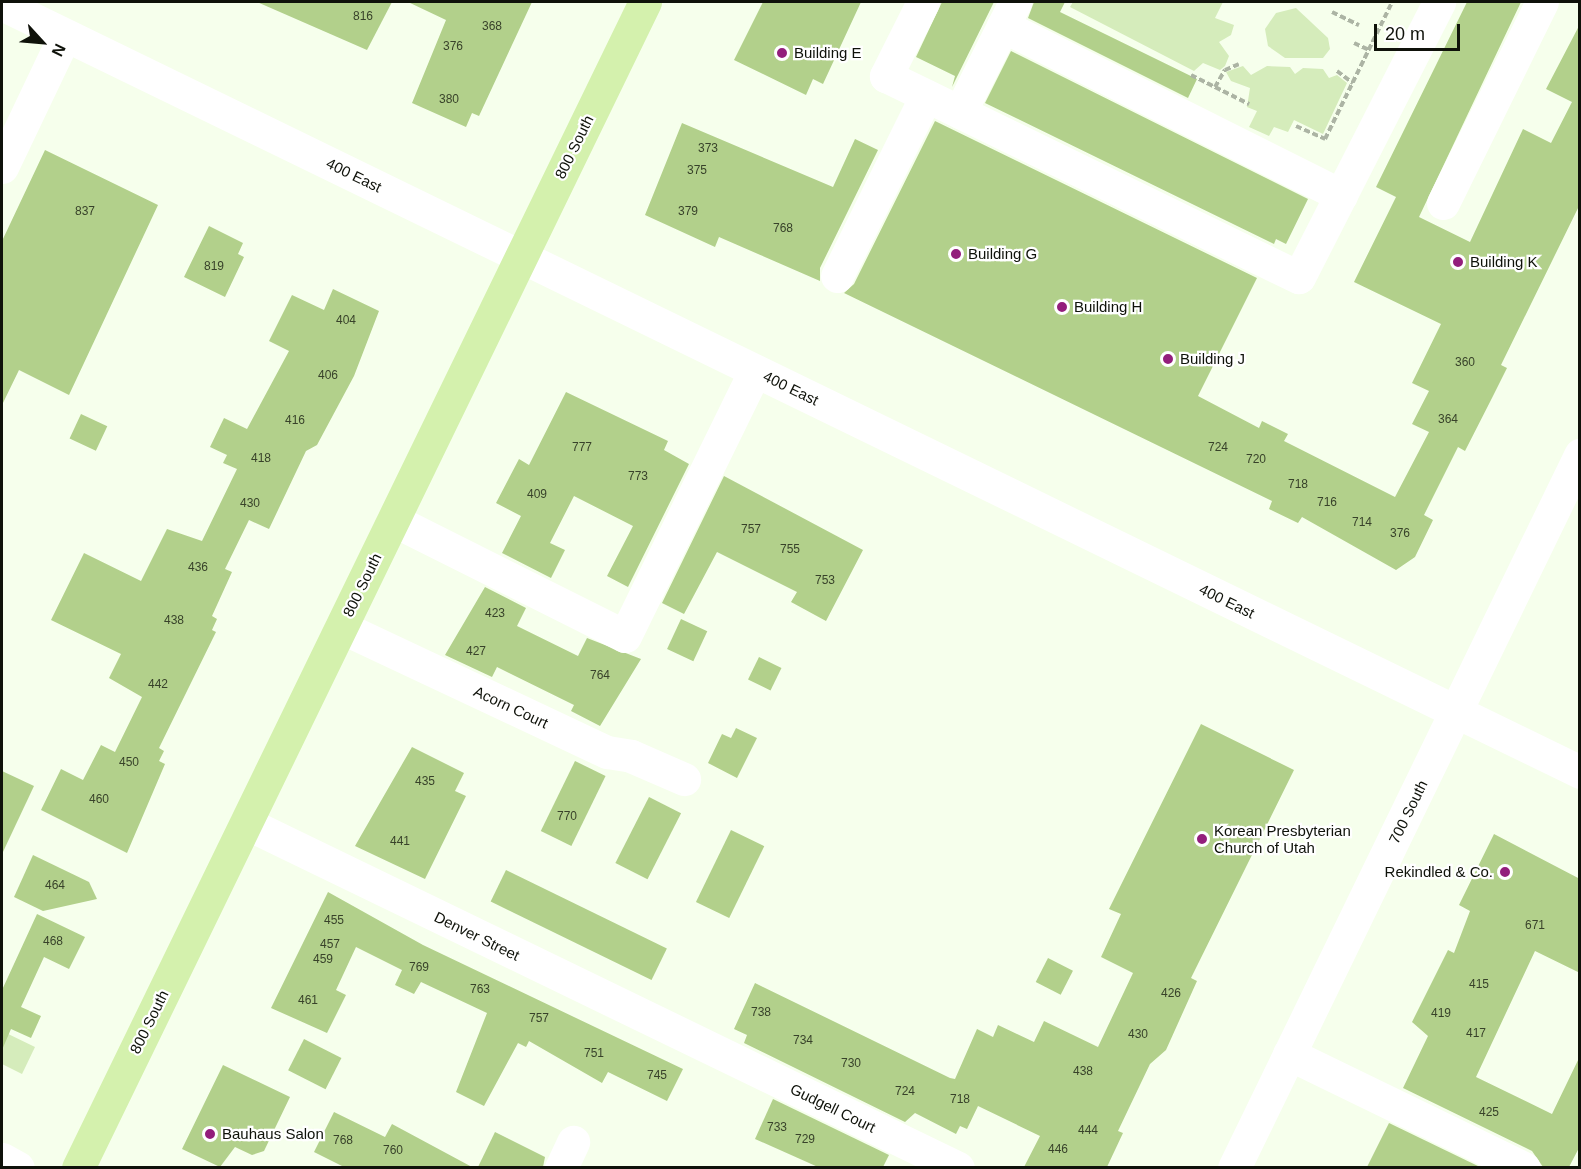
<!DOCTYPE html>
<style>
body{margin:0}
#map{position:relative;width:1581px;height:1169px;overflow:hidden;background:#f6ffec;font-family:Arial,sans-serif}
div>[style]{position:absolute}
.green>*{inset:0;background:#d5ecbb}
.building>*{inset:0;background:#b2d08b;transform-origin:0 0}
.path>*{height:4px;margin-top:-2px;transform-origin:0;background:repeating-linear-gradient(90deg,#acb4a4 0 6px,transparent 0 9px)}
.minor>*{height:33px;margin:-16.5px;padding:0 16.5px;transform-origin:16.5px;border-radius:16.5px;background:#fff}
.major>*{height:33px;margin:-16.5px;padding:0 16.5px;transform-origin:16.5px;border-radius:16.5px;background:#d4f1ad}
.dots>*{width:16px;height:16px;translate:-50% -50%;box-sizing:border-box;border:3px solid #fff;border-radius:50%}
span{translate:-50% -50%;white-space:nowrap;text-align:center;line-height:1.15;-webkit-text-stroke:4.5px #fff;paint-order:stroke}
.number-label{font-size:12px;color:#38422a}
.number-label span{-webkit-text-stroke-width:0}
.poi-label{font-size:15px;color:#0f120a}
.left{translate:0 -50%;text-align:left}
.right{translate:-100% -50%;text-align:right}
.street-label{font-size:15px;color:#0f120a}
.frame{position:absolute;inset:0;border:3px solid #0f120a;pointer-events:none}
.north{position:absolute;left:12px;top:12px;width:60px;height:60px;-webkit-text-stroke:4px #fff;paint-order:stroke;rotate:116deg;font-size:16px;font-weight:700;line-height:24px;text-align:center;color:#0f120a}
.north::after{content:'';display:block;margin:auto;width:21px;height:27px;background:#0f120a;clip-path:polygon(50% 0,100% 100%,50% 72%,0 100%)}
.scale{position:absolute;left:1374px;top:24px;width:86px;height:27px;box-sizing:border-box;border:3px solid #0f120a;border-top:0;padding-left:8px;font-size:18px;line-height:21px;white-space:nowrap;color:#0f120a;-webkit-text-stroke:4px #fff;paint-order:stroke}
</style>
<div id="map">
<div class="green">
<div style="clip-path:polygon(1073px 2px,1223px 2px,1215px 18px,1234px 25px,1231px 35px,1219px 42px,1229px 56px,1225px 66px,1220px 70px,1203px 63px,1194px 71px,1070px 7px)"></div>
<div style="clip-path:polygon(1296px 8px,1328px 38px,1330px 49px,1323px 58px,1285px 58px,1268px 46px,1265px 29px,1276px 13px)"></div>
<div style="clip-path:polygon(1243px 66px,1251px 75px,1267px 66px,1290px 67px,1295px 74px,1303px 68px,1323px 69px,1329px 78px,1337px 75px,1347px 83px,1323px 134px,1294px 120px,1288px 132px,1274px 127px,1269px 136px,1249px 127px,1257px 111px,1247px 107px,1250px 88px,1231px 81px,1226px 72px)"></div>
<div style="clip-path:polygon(2px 1031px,35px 1047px,22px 1074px,2px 1064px)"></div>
</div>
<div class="building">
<div style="clip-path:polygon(257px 2px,392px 2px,367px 50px)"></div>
<div style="clip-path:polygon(408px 2px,532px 2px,479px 116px,472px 113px,466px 127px,412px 103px,446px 20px)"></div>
<div style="clip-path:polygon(763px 2px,861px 2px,823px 84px,813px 79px,806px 95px,734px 60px)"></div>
<div style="clip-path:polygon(942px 2px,994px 2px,952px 87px,955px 76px,916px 57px)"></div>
<div style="clip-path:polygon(1034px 2px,1065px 2px,1060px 12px,1197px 79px,1188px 98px,1028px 18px)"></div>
<div style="clip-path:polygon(1467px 2px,1521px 2px,1419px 217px,1470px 242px,1523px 129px,1551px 143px,1572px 102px,1546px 89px,1580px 24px,1580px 204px,1501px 365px,1507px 368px,1492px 398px,1465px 451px,1458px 447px,1424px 515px,1433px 520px,1415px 557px,1396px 570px,1302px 517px,1298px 523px,1269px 509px,1272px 501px,844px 293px,854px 284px,935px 121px,1257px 278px,1198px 396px,1259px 428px,1262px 421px,1288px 434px,1284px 441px,1395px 497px,1429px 432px,1412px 424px,1429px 391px,1412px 383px,1441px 324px,1354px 282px,1396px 197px,1376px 187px)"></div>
<div style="clip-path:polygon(1011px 51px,1308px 199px,1286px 244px,1276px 239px,1274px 244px,985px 103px)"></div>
<div style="clip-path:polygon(682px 123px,833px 187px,855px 139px,878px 150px,820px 268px,820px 281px,719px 237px,715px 247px,645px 215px)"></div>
<div style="clip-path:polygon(45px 150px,158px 205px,69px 395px,19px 370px,2px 405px,2px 241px)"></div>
<div style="clip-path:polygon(209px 226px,243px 243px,238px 254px,244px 257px,225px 297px,184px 277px)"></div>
<div style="clip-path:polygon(333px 289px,379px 311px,354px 376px,317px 445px,306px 451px,269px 529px,249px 520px,225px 569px,232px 572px,212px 616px,217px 619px,212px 630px,216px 632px,159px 748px,164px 751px,159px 761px,165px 764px,127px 853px,41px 810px,61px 769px,83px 780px,101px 745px,115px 752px,142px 697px,109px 678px,121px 654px,51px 620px,84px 553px,141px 581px,167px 529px,202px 541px,237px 469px,223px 463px,227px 455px,210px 447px,224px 418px,247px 429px,289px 351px,269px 341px,292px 295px,324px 310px)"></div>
<div style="clip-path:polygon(566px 392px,668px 441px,664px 450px,689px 464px,628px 587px,607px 576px,633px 526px,574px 496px,550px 543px,565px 550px,551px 578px,502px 553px,521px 516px,496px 503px,519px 459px,529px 465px)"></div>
<div style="left:81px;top:414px;width:29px;height:27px;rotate:25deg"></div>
<div style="clip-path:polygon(724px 476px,863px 550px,826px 621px,791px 602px,797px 592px,717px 552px,684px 614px,662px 603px)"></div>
<div style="clip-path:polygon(485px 587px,526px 608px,517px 626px,578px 656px,587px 638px,641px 659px,600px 726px,571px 711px,574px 705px,497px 667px,492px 677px,445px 655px)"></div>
<div style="left:681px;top:619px;width:29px;height:33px;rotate:25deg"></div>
<div style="left:759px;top:657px;width:25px;height:25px;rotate:26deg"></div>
<div style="clip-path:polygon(1201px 724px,1294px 770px,1191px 978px,1197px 981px,1166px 1050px,1150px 1064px,1118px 1131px,1123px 1133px,1107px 1167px,1024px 1167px,1040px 1136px,978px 1106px,967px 1129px,960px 1126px,956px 1134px,915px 1113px,905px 1122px,744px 1043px,747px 1035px,734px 1029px,755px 983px,950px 1078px,955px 1079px,977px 1029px,993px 1037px,998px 1025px,1034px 1042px,1044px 1021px,1098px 1047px,1133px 973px,1101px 957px,1121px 914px,1109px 909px)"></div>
<div style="clip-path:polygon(736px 728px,757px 738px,737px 778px,708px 763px,722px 734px,731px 738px)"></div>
<div style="clip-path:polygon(412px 747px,464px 773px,455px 791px,466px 796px,425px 879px,355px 846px)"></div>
<div style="left:575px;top:761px;width:34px;height:78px;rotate:26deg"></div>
<div style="clip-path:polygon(2px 771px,34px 786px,2px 854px)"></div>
<div style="left:649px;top:797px;width:36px;height:74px;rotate:27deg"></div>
<div style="left:731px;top:830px;width:37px;height:80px;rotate:26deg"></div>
<div style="clip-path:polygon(1494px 834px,1580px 879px,1580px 973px,1535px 951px,1476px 1077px,1552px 1114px,1580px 1056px,1580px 1146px,1569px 1167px,1543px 1167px,1532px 1151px,1403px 1088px,1428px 1036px,1412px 1022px,1448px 950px,1454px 953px,1470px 911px,1459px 905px)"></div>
<div style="clip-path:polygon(33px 855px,89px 882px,97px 899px,43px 911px,14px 897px)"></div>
<div style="left:506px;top:870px;width:179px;height:35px;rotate:26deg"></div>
<div style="clip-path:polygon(328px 892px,423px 945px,683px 1069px,667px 1101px,608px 1072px,602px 1083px,529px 1041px,526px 1047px,518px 1043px,484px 1106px,456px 1092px,487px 1013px,421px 982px,414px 994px,395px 985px,402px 970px,356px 947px,336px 990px,346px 995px,327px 1033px,271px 1008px)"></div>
<div style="clip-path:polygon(37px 914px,85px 937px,69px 969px,44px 957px,21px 1007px,41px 1016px,31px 1038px,11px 1029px,2px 1050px,2px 990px)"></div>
<div style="left:1048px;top:958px;width:28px;height:27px;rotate:27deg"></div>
<div style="left:304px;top:1039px;width:42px;height:35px;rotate:27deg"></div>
<div style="clip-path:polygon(223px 1065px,290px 1097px,264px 1151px,252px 1155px,235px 1147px,220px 1167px,182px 1149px)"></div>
<div style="clip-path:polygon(773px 1099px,889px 1155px,883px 1167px,818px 1167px,755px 1139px)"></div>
<div style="clip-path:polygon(334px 1112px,385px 1137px,392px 1124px,472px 1167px,344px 1167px,314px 1152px)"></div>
<div style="clip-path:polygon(1389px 1123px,1480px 1167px,1367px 1167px)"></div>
<div style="clip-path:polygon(495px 1132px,545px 1157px,543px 1167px,478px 1167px)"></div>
</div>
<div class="path">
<div style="left:1332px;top:12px;width:30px;rotate:26deg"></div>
<div style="left:1354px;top:43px;width:17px;rotate:25deg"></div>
<div style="left:1337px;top:71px;width:20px;rotate:37deg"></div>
<div style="left:1191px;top:75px;width:65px;rotate:26.6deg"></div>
<div style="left:1215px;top:87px;width:20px;rotate:-60deg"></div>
<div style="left:1225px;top:70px;width:15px;rotate:-23deg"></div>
<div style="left:1296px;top:126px;width:32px;rotate:24deg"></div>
<div style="left:1325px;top:139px;width:153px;rotate:-63.9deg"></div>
</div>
<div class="minor">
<div style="left:923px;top:2px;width:83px;rotate:116.6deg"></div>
<div style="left:886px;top:76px;width:459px;rotate:26deg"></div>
<div style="left:1299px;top:277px;width:309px;rotate:-63deg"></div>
<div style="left:2px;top:4px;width:1755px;rotate:25.95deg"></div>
<div style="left:1003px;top:26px;width:27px;rotate:-63deg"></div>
<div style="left:960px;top:112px;width:96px;rotate:-63.4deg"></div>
<div style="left:1003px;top:26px;width:378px;rotate:26.6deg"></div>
<div style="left:2px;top:167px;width:146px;rotate:-64.5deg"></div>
<div style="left:1443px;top:203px;width:224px;rotate:-63.8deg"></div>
<div style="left:837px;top:276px;width:201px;rotate:-63.7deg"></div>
<div style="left:393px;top:520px;width:259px;rotate:26.6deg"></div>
<div style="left:625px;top:636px;width:295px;rotate:-63.9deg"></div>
<div style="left:341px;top:627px;width:294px;rotate:25.2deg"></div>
<div style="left:607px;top:752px;width:24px;rotate:9deg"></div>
<div style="left:631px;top:756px;width:58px;rotate:23.5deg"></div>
<div style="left:246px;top:823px;width:791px;rotate:25.85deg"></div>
<div style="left:1289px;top:1054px;width:261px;rotate:25.9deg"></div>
<div style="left:2px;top:1159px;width:18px;rotate:29deg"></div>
<div style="left:561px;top:1168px;width:29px;rotate:-65deg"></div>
<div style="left:1234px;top:1168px;width:793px;rotate:-64.11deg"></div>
</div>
<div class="major">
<div style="left:78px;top:1168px;width:1297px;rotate:-64.07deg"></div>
</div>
<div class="dots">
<div style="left:782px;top:53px;background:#931e7c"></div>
<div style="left:956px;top:254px;background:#931e7c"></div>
<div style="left:1458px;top:262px;background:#931e7c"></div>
<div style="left:1062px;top:307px;background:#931e7c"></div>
<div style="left:1168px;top:359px;background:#931e7c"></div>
<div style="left:1202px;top:839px;background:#931e7c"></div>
<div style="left:1505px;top:872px;background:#931e7c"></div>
<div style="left:210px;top:1134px;background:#931e7c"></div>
</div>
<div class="number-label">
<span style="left:363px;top:17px">816</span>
<span style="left:492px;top:27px">368</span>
<span style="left:453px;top:47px">376</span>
<span style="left:449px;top:100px">380</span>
<span style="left:708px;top:149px">373</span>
<span style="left:697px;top:171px">375</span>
<span style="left:85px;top:212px">837</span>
<span style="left:688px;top:212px">379</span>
<span style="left:783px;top:229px">768</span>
<span style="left:214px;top:267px">819</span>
<span style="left:346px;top:321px">404</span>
<span style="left:1465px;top:363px">360</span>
<span style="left:328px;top:376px">406</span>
<span style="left:1448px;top:420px">364</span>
<span style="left:295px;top:421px">416</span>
<span style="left:582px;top:448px">777</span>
<span style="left:1218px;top:448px">724</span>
<span style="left:261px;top:459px">418</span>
<span style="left:1256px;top:460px">720</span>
<span style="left:638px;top:477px">773</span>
<span style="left:1298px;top:485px">718</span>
<span style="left:537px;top:495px">409</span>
<span style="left:1327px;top:503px">716</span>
<span style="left:250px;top:504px">430</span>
<span style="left:1362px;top:523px">714</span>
<span style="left:751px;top:530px">757</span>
<span style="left:1400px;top:534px">376</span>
<span style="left:790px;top:550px">755</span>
<span style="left:198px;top:568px">436</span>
<span style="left:825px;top:581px">753</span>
<span style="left:495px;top:614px">423</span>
<span style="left:174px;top:621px">438</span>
<span style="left:476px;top:652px">427</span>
<span style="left:600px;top:676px">764</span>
<span style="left:158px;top:685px">442</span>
<span style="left:129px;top:763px">450</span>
<span style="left:425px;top:782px">435</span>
<span style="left:99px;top:800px">460</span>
<span style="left:567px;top:817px">770</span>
<span style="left:400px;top:842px">441</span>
<span style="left:55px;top:886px">464</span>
<span style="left:334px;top:921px">455</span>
<span style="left:1535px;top:926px">671</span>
<span style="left:53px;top:942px">468</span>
<span style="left:330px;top:945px">457</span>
<span style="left:323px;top:960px">459</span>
<span style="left:419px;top:968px">769</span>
<span style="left:1479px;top:985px">415</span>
<span style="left:480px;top:990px">763</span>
<span style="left:1171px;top:994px">426</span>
<span style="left:308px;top:1001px">461</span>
<span style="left:761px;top:1013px">738</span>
<span style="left:1441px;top:1014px">419</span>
<span style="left:539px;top:1019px">757</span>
<span style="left:1476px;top:1034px">417</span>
<span style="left:1138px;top:1035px">430</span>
<span style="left:803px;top:1041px">734</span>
<span style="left:594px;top:1054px">751</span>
<span style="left:851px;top:1064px">730</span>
<span style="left:1083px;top:1072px">438</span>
<span style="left:657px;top:1076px">745</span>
<span style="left:905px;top:1092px">724</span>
<span style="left:960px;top:1100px">718</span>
<span style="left:1489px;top:1113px">425</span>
<span style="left:777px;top:1128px">733</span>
<span style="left:1088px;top:1131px">444</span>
<span style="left:805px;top:1140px">729</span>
<span style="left:343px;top:1141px">768</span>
<span style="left:1058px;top:1150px">446</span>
<span style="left:393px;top:1151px">760</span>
</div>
<div class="poi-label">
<span class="left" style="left:794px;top:53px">Building E</span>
<span class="left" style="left:968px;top:254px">Building G</span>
<span class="left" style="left:1470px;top:262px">Building K</span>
<span class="left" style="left:1074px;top:307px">Building H</span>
<span class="left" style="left:1180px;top:359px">Building J</span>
<span class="left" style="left:1214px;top:839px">Korean Presbyterian<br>Church of Utah</span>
<span class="right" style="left:1493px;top:872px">Rekindled &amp; Co.</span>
<span class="left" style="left:222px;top:1134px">Bauhaus Salon</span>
</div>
<div class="street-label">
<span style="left:574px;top:147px;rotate:-64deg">800 South</span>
<span style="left:354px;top:175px;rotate:26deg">400 East</span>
<span style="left:791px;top:388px;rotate:26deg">400 East</span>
<span style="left:362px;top:585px;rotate:-64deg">800 South</span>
<span style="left:1227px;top:601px;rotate:26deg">400 East</span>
<span style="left:511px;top:707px;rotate:25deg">Acorn Court</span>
<span style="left:1408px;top:812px;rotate:-64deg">700 South</span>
<span style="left:477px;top:936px;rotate:26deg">Denver Street</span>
<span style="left:149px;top:1022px;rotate:-64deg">800 South</span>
<span style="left:833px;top:1108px;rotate:26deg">Gudgell Court</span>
</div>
<div class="frame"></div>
<div class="north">N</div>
<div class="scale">20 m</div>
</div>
